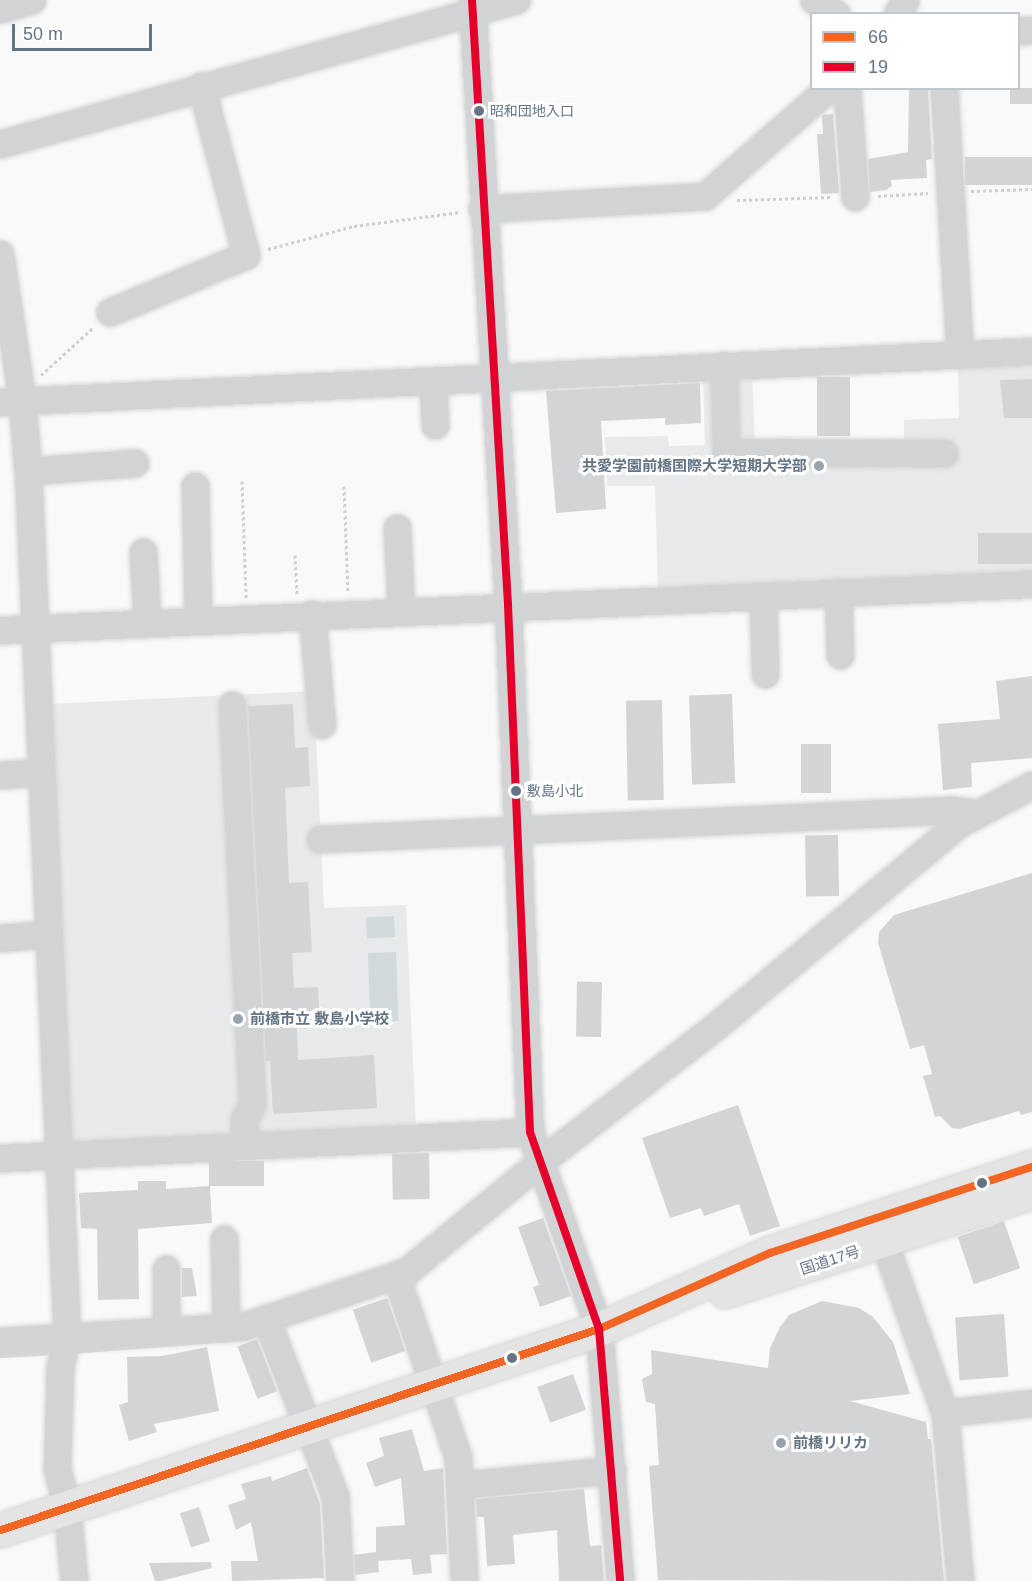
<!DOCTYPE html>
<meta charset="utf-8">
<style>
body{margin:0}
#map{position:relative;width:1032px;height:1581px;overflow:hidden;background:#f9f9f9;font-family:Arial,"Noto Sans JP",sans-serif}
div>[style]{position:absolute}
.built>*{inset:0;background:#e8e9ea}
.water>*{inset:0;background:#d1d9dc;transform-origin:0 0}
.stream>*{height:5px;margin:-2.5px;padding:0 2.5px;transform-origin:2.5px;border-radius:2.5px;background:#d1d9dc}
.building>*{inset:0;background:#d2d4d5;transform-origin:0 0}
.path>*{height:3px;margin-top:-1.5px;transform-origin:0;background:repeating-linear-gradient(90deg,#cecfd0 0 3px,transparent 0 6px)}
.roads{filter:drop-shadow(0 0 2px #d5d5d6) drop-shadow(0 0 2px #d5d5d6)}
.minor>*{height:27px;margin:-13.5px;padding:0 13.5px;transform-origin:13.5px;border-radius:13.5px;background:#d2d3d4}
.highway>*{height:33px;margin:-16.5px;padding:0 16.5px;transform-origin:16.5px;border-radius:16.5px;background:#e4e4e5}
.bus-1>*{height:8px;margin:-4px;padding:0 4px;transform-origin:4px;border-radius:4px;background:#f26522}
.bus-2>*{height:8px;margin:-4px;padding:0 4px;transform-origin:4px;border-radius:4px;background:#e4002b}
.dots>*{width:16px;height:16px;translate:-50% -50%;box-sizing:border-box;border:3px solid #fff;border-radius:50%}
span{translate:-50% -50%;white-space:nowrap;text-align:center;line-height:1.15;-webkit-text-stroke:6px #fff;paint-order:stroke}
.bus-label{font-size:14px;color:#637485}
.left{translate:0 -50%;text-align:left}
.poi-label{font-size:15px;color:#637485;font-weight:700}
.right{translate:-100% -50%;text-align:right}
.street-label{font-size:15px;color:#637485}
.legend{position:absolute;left:810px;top:12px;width:210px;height:78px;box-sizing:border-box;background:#fff;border:2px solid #c1c7ce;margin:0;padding:8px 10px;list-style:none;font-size:18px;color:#637485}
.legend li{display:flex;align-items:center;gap:12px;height:30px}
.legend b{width:30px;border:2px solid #c1c7ce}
.scale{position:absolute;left:12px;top:24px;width:140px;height:27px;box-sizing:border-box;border:3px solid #637485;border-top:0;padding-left:8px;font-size:18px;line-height:21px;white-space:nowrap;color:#637485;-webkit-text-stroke:4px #fff;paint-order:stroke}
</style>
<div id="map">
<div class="built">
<div style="clip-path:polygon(1032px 364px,1032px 578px,658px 594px,655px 486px,607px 486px,605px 437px,668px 436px,669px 446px,705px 445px,703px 376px,752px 374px,755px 442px,904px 439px,904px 420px,959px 418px,958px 367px)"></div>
<div style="clip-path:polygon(314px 691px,324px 908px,406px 905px,416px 1130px,71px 1143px,51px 704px)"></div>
</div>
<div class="water">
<div style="left:394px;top:916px;width:21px;height:28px;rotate:87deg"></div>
<div style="left:396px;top:952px;width:69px;height:28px;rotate:88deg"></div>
</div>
<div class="stream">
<div style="left:71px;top:1351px;width:173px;rotate:-4.3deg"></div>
<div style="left:0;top:1355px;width:55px;rotate:-3.1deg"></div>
</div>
<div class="building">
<div style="clip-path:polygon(909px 88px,928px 88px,932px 159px,926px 160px,927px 178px,891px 180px,892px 186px,886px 190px,870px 192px,868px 159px,908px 152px)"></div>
<div style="left:1010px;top:88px;width:22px;height:16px"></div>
<div style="clip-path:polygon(833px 114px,839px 193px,821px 194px,817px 134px,823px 134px,822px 115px)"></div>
<div style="left:1032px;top:157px;width:28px;height:67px;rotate:90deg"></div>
<div style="left:817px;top:377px;width:33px;height:59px"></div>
<div style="clip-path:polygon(1032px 379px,1032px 418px,1004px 418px,1000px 380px)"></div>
<div style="clip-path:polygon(700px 383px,701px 423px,665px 425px,665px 418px,601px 421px,606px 509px,556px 513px,546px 391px)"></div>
<div style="left:1032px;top:533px;width:31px;height:54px;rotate:90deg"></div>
<div style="clip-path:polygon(1032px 676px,1032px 758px,971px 763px,972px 787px,943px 790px,938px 724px,1000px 719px,996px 681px)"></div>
<div style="left:732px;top:694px;width:89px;height:43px;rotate:88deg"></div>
<div style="left:662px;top:700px;width:100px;height:36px;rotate:89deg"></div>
<div style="clip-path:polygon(293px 704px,295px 748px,308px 747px,310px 786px,285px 788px,289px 883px,308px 882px,312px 952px,292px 953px,294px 988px,318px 987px,320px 1027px,297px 1028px,298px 1060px,374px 1055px,377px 1108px,273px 1114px,270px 1061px,266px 1061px,248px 706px)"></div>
<div style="left:801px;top:744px;width:30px;height:49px"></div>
<div style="left:838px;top:835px;width:61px;height:33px;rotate:89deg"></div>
<div style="clip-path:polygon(1032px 873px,1032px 1112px,1021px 1115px,1019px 1111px,959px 1129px,952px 1128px,940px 1116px,935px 1117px,923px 1076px,932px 1074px,924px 1045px,910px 1049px,878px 943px,879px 932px,894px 915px)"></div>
<div style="left:602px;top:982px;width:55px;height:25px;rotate:91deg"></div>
<div style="clip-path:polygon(738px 1105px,780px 1226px,750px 1236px,739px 1204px,704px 1216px,701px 1208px,670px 1218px,642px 1138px)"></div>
<div style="left:429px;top:1153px;width:46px;height:37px;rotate:89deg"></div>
<div style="left:264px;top:1161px;width:25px;height:55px;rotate:90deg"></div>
<div style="clip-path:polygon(138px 1181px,166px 1181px,166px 1189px,210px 1186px,212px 1223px,138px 1229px,139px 1299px,98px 1300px,97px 1229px,81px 1228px,79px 1193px,138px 1190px)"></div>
<div style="clip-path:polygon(543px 1218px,571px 1296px,540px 1307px,533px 1287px,539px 1285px,518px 1227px)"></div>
<div style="left:1004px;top:1221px;width:50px;height:49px;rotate:71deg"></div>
<div style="clip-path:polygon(182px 1268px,192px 1268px,197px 1296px,182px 1297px)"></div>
<div style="left:387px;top:1298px;width:56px;height:36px;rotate:71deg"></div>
<div style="clip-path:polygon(822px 1301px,859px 1308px,873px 1317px,893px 1342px,910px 1394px,850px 1401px,926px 1422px,928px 1439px,931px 1439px,944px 1581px,658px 1580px,649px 1466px,659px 1465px,655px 1404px,646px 1402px,642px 1379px,652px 1374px,651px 1350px,768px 1368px,770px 1348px,780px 1327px,789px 1315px)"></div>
<div style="left:1004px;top:1314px;width:63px;height:49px;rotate:86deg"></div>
<div style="left:257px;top:1339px;width:56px;height:21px;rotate:69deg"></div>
<div style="clip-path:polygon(207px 1347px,219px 1411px,154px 1424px,157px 1432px,129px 1441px,119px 1405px,128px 1402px,127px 1357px,162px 1356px)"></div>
<div style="left:573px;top:1374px;width:38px;height:38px;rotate:70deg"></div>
<div style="clip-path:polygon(412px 1429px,424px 1471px,443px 1468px,447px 1554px,430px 1555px,432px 1573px,413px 1575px,411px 1559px,378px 1561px,379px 1572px,355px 1575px,354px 1555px,376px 1552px,376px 1527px,405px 1525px,401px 1478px,375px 1487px,366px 1463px,384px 1456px,379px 1438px)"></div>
<div style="clip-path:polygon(307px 1468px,320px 1504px,324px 1578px,232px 1581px,231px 1561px,258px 1561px,251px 1522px,236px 1530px,228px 1505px,246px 1499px,241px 1484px,271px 1476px,272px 1481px)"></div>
<div style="clip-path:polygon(584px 1489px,590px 1546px,601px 1545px,604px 1581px,559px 1581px,557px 1530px,513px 1535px,515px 1564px,487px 1566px,484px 1517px,477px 1517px,476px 1499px)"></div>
<div style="left:199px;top:1507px;width:36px;height:20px;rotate:72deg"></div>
<div style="clip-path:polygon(211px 1562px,212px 1568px,161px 1581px,155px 1581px,149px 1563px)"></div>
</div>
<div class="path">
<div style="left:971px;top:191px;width:61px;rotate:-1.9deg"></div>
<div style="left:878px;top:196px;width:50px;rotate:-3.4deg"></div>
<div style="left:737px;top:200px;width:95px;rotate:-1.8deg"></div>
<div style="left:268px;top:249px;width:89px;rotate:-15deg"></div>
<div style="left:354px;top:226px;width:108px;rotate:-7.5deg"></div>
<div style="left:41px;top:375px;width:72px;rotate:-42.2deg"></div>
<div style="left:242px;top:481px;width:117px;rotate:88deg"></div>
<div style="left:344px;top:486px;width:107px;rotate:87.9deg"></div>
<div style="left:295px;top:555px;width:39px;rotate:87deg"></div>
</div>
<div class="roads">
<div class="minor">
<div style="left:472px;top:0;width:606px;rotate:86.59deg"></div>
<div style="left:508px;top:605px;width:527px;rotate:87.61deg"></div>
<div style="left:530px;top:1132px;width:209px;rotate:70.7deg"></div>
<div style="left:599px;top:1329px;width:253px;rotate:85.2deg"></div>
<div style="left:814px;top:0;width:26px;rotate:32deg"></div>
<div style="left:0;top:9px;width:33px;rotate:-16deg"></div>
<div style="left:897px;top:14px;width:16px;rotate:-60deg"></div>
<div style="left:1018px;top:31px;width:14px;rotate:-4deg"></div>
<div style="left:847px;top:88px;width:109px;rotate:85.8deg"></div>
<div style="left:944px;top:88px;width:266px;rotate:86.6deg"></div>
<div style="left:0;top:144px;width:536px;rotate:-15.59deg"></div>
<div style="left:482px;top:209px;width:223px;rotate:-3.3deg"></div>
<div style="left:705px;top:196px;width:164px;rotate:-41.1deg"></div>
<div style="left:0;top:254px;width:148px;rotate:81.4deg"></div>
<div style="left:22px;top:400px;width:71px;rotate:85.2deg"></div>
<div style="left:28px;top:471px;width:867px;rotate:87.42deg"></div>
<div style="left:67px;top:1337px;width:32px;rotate:103deg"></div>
<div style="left:60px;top:1368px;width:100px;rotate:91.7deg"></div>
<div style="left:57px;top:1468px;width:41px;rotate:76deg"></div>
<div style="left:67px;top:1508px;width:73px;rotate:84.5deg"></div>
<div style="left:110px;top:312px;width:147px;rotate:-22.7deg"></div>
<div style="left:246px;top:255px;width:175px;rotate:-104.9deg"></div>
<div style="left:724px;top:365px;width:87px;rotate:88.7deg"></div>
<div style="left:726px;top:452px;width:218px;rotate:0.3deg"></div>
<div style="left:433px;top:381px;width:44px;rotate:87.4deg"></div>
<div style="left:0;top:402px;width:1033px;rotate:-2.83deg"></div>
<div style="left:28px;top:471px;width:107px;rotate:-4.3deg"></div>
<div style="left:195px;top:486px;width:134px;rotate:88.7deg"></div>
<div style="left:397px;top:528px;width:82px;rotate:87.2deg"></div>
<div style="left:143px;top:552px;width:70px;rotate:86.7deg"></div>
<div style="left:838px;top:592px;width:63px;rotate:88.2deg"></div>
<div style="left:763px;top:596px;width:78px;rotate:88.5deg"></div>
<div style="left:312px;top:614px;width:111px;rotate:84.9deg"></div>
<div style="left:0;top:630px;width:1033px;rotate:-2.55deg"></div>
<div style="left:232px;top:705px;width:400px;rotate:87.1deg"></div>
<div style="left:252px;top:1104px;width:18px;rotate:117deg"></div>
<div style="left:244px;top:1120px;width:25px;rotate:88deg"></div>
<div style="left:0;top:775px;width:41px;rotate:-4.2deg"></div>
<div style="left:320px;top:839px;width:634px;rotate:-2.62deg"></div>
<div style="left:953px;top:810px;width:21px;rotate:8deg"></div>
<div style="left:0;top:938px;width:48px;rotate:-4.8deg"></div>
<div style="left:0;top:1158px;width:531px;rotate:-2.81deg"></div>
<div style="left:224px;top:1239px;width:89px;rotate:88.7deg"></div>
<div style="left:884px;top:1242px;width:182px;rotate:70.4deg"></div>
<div style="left:945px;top:1413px;width:169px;rotate:84.9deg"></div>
<div style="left:166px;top:1269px;width:62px;rotate:90deg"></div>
<div style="left:396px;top:1276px;width:191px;rotate:71.1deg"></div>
<div style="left:458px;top:1457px;width:124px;rotate:87.2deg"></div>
<div style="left:266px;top:1319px;width:190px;rotate:68.7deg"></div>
<div style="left:335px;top:1496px;width:85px;rotate:86.6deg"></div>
<div style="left:0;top:1341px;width:244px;rotate:-3.5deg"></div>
<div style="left:244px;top:1326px;width:172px;rotate:-18.6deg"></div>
<div style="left:407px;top:1271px;width:172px;rotate:-39.3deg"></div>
<div style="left:540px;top:1162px;width:222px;rotate:-37.7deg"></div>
<div style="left:716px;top:1026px;width:317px;rotate:-39.8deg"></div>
<div style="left:960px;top:823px;width:81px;rotate:-27.8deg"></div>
<div style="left:945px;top:1413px;width:88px;rotate:-6.6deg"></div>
<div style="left:460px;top:1485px;width:153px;rotate:-5.6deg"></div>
</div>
<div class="highway">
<div style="left:725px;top:1291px;width:323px;rotate:-17.9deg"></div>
<div style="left:0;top:1530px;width:632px;rotate:-18.55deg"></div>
<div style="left:599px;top:1329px;width:187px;rotate:-24deg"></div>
<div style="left:770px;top:1253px;width:276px;rotate:-18.2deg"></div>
</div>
</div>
<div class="bus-1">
<div style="left:1px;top:1530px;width:631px;rotate:-18.58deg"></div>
<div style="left:599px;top:1329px;width:187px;rotate:-24deg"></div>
<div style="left:770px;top:1253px;width:276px;rotate:-18.2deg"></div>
</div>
<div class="bus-2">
<div style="left:472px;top:0;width:606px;rotate:86.59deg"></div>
<div style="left:508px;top:605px;width:527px;rotate:87.61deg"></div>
<div style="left:530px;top:1132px;width:209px;rotate:70.7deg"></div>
<div style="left:599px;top:1329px;width:253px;rotate:85.2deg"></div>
</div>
<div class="dots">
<div style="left:479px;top:111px;background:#637485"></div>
<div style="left:819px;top:466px;background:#98a3ae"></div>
<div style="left:516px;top:791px;background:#637485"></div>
<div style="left:238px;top:1019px;background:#98a3ae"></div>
<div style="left:982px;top:1183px;background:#637485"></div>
<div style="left:512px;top:1358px;background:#637485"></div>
<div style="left:781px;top:1443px;background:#98a3ae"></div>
</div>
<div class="bus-label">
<span class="left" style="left:490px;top:111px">昭和団地入口</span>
<span class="left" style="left:527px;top:791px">敷島小北</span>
</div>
<div class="poi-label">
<span class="right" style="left:807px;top:466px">共愛学園前橋国際大学短期大学部</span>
<span class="left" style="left:250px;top:1019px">前橋市立 敷島小学校</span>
<span class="left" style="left:793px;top:1443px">前橋リリカ</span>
</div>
<div class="street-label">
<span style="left:830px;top:1260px;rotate:-18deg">国道17号</span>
</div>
<ul class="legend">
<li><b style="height:8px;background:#f26522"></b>66</li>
<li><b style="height:8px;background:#e4002b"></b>19</li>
</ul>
<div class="scale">50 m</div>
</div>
